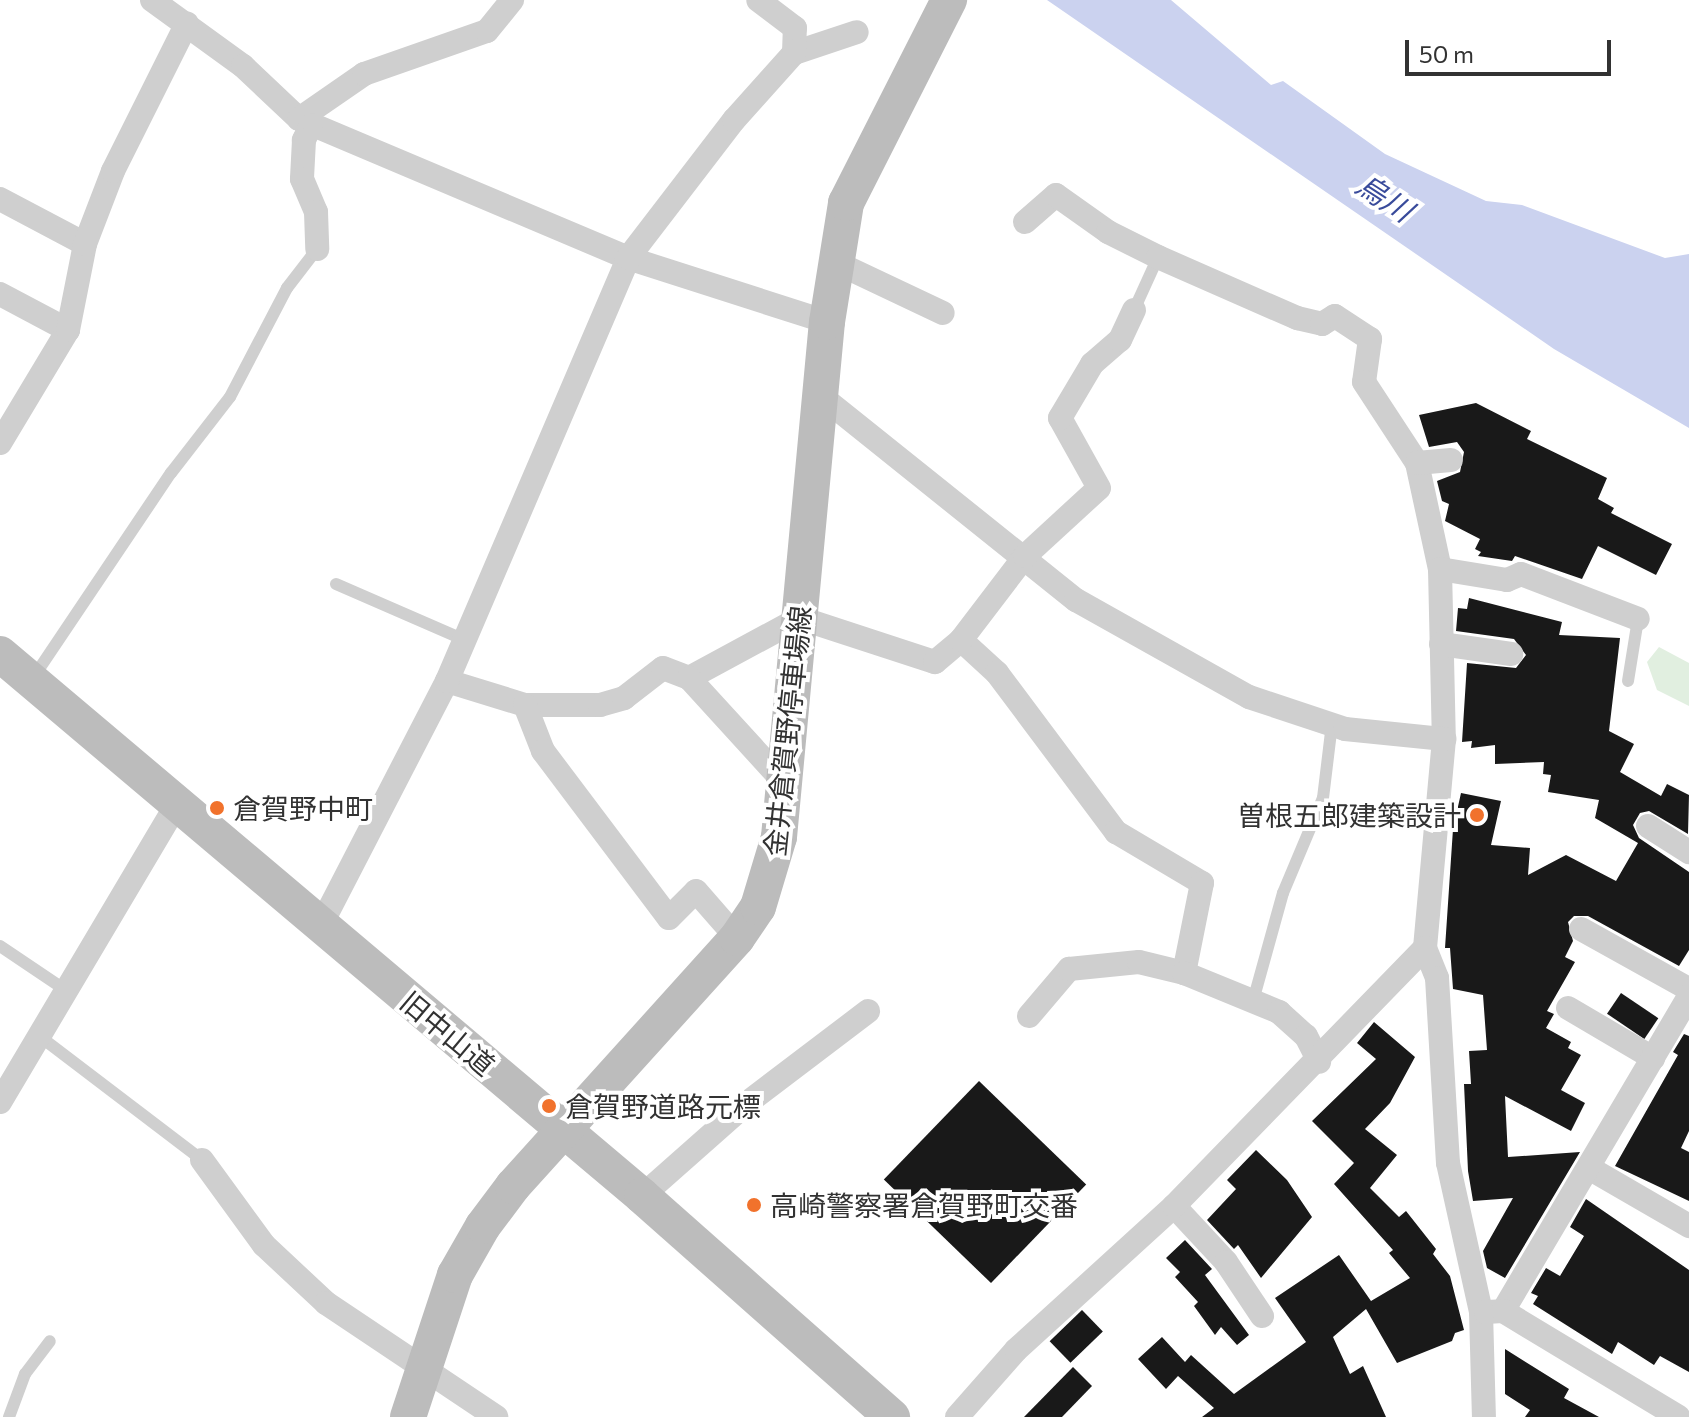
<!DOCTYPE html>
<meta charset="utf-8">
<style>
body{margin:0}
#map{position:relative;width:1689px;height:1417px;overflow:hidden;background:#fff;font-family:Commissioner,"Noto Sans JP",sans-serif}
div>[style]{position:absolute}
.green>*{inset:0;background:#e1efe0}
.water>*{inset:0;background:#cbd2ef}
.building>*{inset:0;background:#191919;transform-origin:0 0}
.service>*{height:12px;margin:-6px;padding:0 6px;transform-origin:6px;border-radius:6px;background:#cfcfcf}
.minor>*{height:24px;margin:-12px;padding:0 12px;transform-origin:12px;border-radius:12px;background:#cfcfcf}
.secondary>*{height:36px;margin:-18px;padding:0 18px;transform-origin:18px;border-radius:18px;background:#bcbcbc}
.dots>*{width:22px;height:22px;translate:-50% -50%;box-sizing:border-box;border:4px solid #fff;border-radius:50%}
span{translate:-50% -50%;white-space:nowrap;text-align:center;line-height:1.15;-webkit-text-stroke:8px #fff;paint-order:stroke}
.street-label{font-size:28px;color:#323232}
.poi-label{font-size:28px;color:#323232}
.left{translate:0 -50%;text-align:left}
.right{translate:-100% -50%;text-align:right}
.water-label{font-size:30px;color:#394b9b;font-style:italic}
.scale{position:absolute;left:1405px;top:40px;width:206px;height:36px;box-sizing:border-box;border:4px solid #323232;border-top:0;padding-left:10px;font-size:24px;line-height:28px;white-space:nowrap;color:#323232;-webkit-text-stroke:6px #fff;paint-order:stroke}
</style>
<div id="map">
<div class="green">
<div style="clip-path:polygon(1659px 647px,1689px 663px,1689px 706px,1657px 690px,1647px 662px)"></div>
</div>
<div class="water">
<div style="clip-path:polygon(1047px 0,1171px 0,1271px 85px,1283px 81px,1385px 154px,1486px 201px,1522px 205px,1665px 258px,1689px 254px,1689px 428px,1554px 349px)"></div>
</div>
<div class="building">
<div style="clip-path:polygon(1476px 403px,1531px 431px,1527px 439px,1607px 478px,1598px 499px,1614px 508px,1611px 513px,1672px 544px,1656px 575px,1598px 546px,1582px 579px,1515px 556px,1512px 561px,1478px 556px,1481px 552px,1475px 549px,1480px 539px,1445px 521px,1449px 504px,1442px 501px,1437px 481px,1460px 472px,1464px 452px,1457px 442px,1429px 447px,1419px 415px)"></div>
<div style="clip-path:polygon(1469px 598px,1562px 622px,1559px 635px,1620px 638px,1609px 731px,1634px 744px,1620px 772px,1661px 796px,1667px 784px,1689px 795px,1688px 834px,1649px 811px,1640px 813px,1633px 825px,1639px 838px,1689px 872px,1689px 950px,1679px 966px,1588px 916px,1574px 916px,1568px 922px,1573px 941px,1565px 957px,1575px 962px,1547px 1011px,1554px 1014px,1546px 1028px,1571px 1042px,1568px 1048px,1581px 1055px,1561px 1090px,1585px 1103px,1571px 1131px,1505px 1096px,1508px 1157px,1580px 1152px,1505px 1278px,1487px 1268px,1483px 1251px,1513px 1198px,1473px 1201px,1468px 1171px,1464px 1084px,1471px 1084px,1469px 1051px,1487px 1050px,1483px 995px,1453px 989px,1450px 948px,1445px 948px,1453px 829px,1461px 793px,1501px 801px,1491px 845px,1530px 848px,1528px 875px,1566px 855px,1616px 881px,1638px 843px,1595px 818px,1599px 800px,1548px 792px,1551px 775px,1543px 774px,1544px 762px,1495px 764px,1495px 745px,1471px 748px,1472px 741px,1462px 742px,1467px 663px,1516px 668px,1526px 655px,1514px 639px,1456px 631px,1458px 608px,1467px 609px)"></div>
<div style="left:1621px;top:993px;width:45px;height:25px;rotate:34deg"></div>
<div style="clip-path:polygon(1374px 1022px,1415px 1057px,1390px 1103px,1365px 1129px,1397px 1155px,1370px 1188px,1399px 1217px,1406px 1211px,1436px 1249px,1433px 1254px,1450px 1276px,1464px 1330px,1455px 1333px,1452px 1341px,1397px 1363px,1366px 1309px,1333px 1337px,1350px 1374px,1363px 1366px,1386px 1417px,1202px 1417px,1214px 1408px,1178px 1376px,1166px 1389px,1138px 1359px,1162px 1337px,1185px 1362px,1191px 1355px,1234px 1394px,1306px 1342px,1275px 1298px,1339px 1255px,1371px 1301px,1410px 1278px,1389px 1253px,1393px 1250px,1334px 1184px,1354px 1163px,1312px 1121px,1376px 1059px,1357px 1043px)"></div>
<div style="clip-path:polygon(1684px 1034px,1689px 1036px,1689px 1131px,1681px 1148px,1689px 1152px,1689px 1201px,1615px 1166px,1678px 1055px,1673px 1052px)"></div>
<div style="left:979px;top:1081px;width:149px;height:137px;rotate:44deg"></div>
<div style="clip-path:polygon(1256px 1150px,1287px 1180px,1312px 1217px,1261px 1278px,1238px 1245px,1234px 1249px,1207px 1220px,1236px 1189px,1227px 1180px)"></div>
<div style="clip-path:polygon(1586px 1199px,1689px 1270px,1689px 1372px,1660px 1356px,1654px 1365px,1618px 1342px,1612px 1354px,1533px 1304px,1538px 1296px,1531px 1293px,1546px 1268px,1560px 1276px,1584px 1236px,1570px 1227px)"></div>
<div style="clip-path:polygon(1185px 1240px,1212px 1269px,1205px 1275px,1249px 1335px,1237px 1345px,1221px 1327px,1215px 1335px,1194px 1306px,1198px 1302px,1175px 1277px,1180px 1272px,1166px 1258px)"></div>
<div style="left:1082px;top:1310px;width:30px;height:45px;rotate:46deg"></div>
<div style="clip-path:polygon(1505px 1349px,1569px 1389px,1564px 1398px,1599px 1417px,1525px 1417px,1530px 1410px,1505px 1394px)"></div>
<div style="clip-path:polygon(1073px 1367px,1092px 1386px,1062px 1417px,1024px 1417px)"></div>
</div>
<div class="service">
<div style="left:1134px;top:310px;width:58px;rotate:-65.6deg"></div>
<div style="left:336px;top:584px;width:141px;rotate:23.5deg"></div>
<div style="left:33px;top:678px;width:247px;rotate:-56.1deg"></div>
<div style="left:171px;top:473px;width:96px;rotate:-52.2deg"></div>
<div style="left:230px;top:397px;width:123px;rotate:-62.4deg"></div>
<div style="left:287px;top:288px;width:49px;rotate:-52.4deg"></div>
<div style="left:1628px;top:681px;width:63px;rotate:-80.8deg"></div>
<div style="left:0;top:946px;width:77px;rotate:33.9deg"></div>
<div style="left:1253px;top:1001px;width:112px;rotate:-74.5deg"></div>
<div style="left:1283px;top:893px;width:103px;rotate:-67.2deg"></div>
<div style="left:1323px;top:798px;width:75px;rotate:-83.1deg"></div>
<div style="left:38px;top:1035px;width:206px;rotate:37.3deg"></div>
<div style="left:9px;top:1417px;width:46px;rotate:-69.6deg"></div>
<div style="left:25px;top:1374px;width:41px;rotate:-52.9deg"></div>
</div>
<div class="minor">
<div style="left:152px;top:0;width:112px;rotate:36deg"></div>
<div style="left:243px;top:66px;width:77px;rotate:43.4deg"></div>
<div style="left:299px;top:119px;width:357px;rotate:22.9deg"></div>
<div style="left:628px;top:258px;width:209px;rotate:17.8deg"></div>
<div style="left:794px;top:53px;width:66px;rotate:-18.4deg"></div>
<div style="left:299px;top:119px;width:79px;rotate:-34.7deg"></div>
<div style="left:364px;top:74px;width:130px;rotate:-19.3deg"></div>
<div style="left:487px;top:31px;width:40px;rotate:-51deg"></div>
<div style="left:311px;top:125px;width:17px;rotate:115deg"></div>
<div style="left:304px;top:140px;width:39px;rotate:93deg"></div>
<div style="left:302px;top:179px;width:36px;rotate:67deg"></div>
<div style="left:316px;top:212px;width:37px;rotate:88deg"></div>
<div style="left:0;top:199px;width:96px;rotate:27.9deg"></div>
<div style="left:1025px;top:222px;width:41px;rotate:-41.1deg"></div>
<div style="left:1056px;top:195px;width:64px;rotate:35.4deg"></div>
<div style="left:1108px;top:232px;width:56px;rotate:26.6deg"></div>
<div style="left:1158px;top:257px;width:152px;rotate:23.7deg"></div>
<div style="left:1297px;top:318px;width:26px;rotate:13deg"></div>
<div style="left:1322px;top:324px;width:15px;rotate:-32deg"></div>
<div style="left:1335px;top:316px;width:42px;rotate:33.3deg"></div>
<div style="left:1370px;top:339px;width:43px;rotate:97.9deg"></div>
<div style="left:1364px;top:382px;width:97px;rotate:56.8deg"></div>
<div style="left:1417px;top:463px;width:108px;rotate:77.8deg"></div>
<div style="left:1440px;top:569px;width:170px;rotate:88.7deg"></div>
<div style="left:1444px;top:739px;width:210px;rotate:95.2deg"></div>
<div style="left:1425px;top:948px;width:32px;rotate:68deg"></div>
<div style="left:1437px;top:978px;width:185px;rotate:86.6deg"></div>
<div style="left:1448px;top:1163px;width:153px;rotate:77.5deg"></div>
<div style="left:1481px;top:1312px;width:105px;rotate:88.4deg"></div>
<div style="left:835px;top:262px;width:119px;rotate:25.3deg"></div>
<div style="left:0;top:294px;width:77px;rotate:27.9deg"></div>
<div style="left:821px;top:396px;width:327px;rotate:38.7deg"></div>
<div style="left:1076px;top:600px;width:198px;rotate:29.3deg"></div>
<div style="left:1249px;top:697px;width:101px;rotate:18.4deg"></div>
<div style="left:1345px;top:729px;width:100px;rotate:5.8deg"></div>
<div style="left:0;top:443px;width:132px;rotate:-59deg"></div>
<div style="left:68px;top:330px;width:88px;rotate:-78.8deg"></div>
<div style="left:85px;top:244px;width:78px;rotate:-69deg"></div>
<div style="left:113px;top:171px;width:165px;rotate:-63.4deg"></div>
<div style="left:1417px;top:463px;width:34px;rotate:-5deg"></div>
<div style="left:1440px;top:569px;width:68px;rotate:9.3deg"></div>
<div style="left:1507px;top:580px;width:15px;rotate:-23deg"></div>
<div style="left:1521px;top:574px;width:125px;rotate:21deg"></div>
<div style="left:961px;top:640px;width:49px;rotate:42.5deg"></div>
<div style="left:997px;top:673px;width:199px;rotate:53.2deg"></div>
<div style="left:1116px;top:832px;width:100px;rotate:30.7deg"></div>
<div style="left:1202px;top:883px;width:92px;rotate:101.3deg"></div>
<div style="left:1441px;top:644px;width:71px;rotate:8.1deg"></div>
<div style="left:689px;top:678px;width:126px;rotate:-28.4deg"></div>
<div style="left:800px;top:618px;width:142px;rotate:18.1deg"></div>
<div style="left:935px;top:662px;width:34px;rotate:-40deg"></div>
<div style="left:961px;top:640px;width:106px;rotate:-52.7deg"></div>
<div style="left:1025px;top:556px;width:100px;rotate:-42.6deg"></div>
<div style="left:1099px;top:488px;width:80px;rotate:-119.1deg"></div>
<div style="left:1060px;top:418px;width:63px;rotate:-59.3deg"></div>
<div style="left:1092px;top:364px;width:37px;rotate:-41deg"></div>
<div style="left:1120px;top:340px;width:33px;rotate:-65deg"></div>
<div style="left:447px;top:681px;width:82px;rotate:17.1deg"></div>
<div style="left:525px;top:705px;width:75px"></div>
<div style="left:600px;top:705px;width:25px;rotate:-16deg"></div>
<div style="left:624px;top:698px;width:49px;rotate:-37.6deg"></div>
<div style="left:663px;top:668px;width:28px;rotate:21deg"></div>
<div style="left:689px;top:678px;width:139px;rotate:47.6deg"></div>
<div style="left:525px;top:705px;width:49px;rotate:68.6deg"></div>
<div style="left:543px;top:751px;width:209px;rotate:53deg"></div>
<div style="left:669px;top:918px;width:38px;rotate:-45deg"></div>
<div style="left:696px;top:891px;width:62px;rotate:48.9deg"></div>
<div style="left:1648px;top:826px;width:49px;rotate:32.4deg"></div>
<div style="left:321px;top:925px;width:275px;rotate:-62.7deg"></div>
<div style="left:447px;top:681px;width:460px;rotate:-66.8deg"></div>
<div style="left:628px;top:258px;width:174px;rotate:-52.5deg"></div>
<div style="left:734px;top:120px;width:90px;rotate:-48.2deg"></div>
<div style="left:794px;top:53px;width:25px;rotate:-88deg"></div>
<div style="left:795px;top:28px;width:46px;rotate:-142.9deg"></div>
<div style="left:1581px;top:929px;width:124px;rotate:29.1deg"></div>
<div style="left:1568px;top:1008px;width:99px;rotate:30.5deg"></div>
<div style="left:1029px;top:1016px;width:62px;rotate:-49.6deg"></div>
<div style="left:1069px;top:969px;width:70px;rotate:-5.7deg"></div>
<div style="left:1139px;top:962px;width:46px;rotate:13.7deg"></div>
<div style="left:1184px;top:973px;width:103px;rotate:22.3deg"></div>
<div style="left:1279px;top:1012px;width:36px;rotate:42deg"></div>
<div style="left:1306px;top:1036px;width:29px;rotate:63deg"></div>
<div style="left:0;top:1102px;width:347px;rotate:-59.3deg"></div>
<div style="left:202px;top:1160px;width:105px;rotate:53.9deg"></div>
<div style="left:264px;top:1245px;width:85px;rotate:43.1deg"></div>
<div style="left:326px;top:1303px;width:205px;rotate:33.8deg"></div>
<div style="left:1589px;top:1168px;width:116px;rotate:30.1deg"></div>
<div style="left:642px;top:1196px;width:140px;rotate:-41.5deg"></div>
<div style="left:747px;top:1103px;width:152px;rotate:-37.2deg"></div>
<div style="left:1174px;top:1206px;width:76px;rotate:47.1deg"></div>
<div style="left:1226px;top:1262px;width:65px;rotate:56.3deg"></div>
<div style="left:1503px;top:1311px;width:366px;rotate:-59.4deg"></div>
<div style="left:1486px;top:1312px;width:17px;rotate:-3deg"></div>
<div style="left:1503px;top:1311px;width:205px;rotate:31.1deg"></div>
<div style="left:957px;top:1417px;width:89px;rotate:-48.6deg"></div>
<div style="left:1016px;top:1350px;width:214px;rotate:-42.3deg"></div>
<div style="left:1174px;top:1206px;width:360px;rotate:-45.8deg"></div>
</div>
<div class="secondary">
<div style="left:0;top:654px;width:840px;rotate:40.17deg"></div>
<div style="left:642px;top:1196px;width:334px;rotate:41.5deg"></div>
<div style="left:408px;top:1417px;width:150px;rotate:-71.7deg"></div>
<div style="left:455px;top:1275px;width:56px;rotate:-60.3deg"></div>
<div style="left:483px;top:1226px;width:50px;rotate:-53.1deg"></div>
<div style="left:513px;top:1186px;width:334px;rotate:-47.9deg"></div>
<div style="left:737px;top:938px;width:37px;rotate:-56deg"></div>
<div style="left:758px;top:907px;width:73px;rotate:-73.3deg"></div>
<div style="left:779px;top:837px;width:517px;rotate:-84.68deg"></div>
<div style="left:827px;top:322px;width:121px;rotate:-80.9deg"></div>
<div style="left:846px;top:203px;width:228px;rotate:-63.1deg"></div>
</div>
<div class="dots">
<div style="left:217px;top:808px;background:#f1722c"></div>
<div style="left:1477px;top:815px;background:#f1722c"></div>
<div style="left:549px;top:1106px;background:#f1722c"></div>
<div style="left:754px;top:1205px;background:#f1722c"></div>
</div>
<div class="street-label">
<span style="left:787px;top:731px;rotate:-84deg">金井倉賀野停車場線</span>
<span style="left:448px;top:1033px;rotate:40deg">旧中山道</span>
</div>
<div class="poi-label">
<span class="left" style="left:233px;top:808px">倉賀野中町</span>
<span class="right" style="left:1461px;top:815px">曽根五郎建築設計</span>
<span class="left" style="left:565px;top:1106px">倉賀野道路元標</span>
<span class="left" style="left:770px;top:1205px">高崎警察署倉賀野町交番</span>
</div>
<div class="water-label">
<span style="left:1385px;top:197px;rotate:33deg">烏川</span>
</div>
<div class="scale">50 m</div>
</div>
